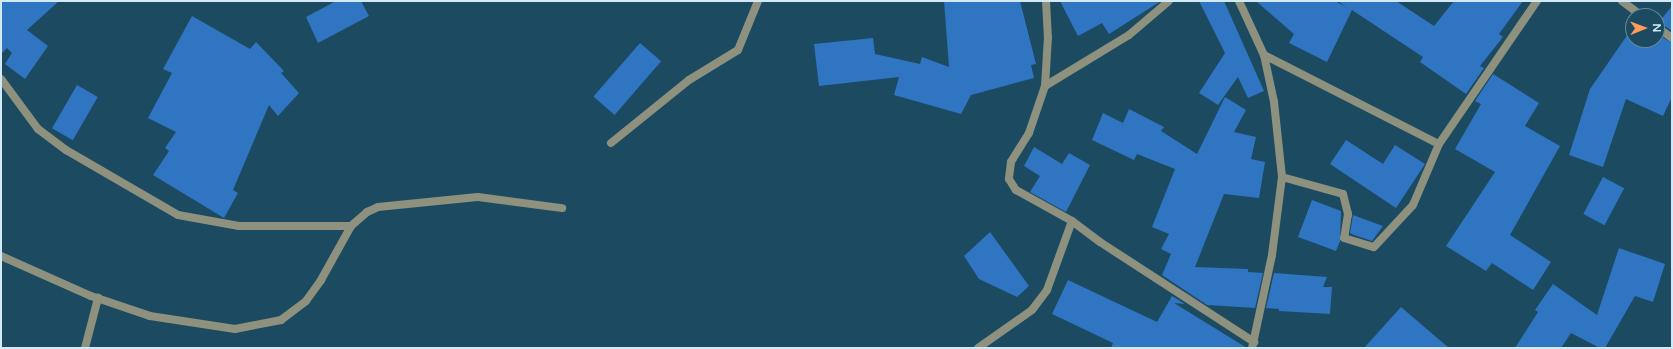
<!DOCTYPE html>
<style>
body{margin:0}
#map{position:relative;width:1673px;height:349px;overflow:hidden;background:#1b4a61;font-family:"Varela Round",sans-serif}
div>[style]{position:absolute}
.building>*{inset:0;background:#3075c2;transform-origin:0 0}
.street>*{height:8px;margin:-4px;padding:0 4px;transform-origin:4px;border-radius:4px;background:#8e917d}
span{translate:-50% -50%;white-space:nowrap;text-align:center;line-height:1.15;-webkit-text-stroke:4px #1b4a61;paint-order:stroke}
.frame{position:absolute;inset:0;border:2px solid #d2eaf8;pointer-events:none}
.north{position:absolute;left:1625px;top:8px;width:40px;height:40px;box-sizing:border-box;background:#1b4a61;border:1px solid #648a9d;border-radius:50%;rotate:89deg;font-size:11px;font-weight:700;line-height:16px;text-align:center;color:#d2eaf8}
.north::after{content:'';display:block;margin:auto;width:14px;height:18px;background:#fe9c58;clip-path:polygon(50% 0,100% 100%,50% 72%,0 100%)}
</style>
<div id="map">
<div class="building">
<div style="clip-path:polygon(1px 1px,59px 1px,27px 30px,48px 46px,25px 79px,5px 64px,12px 53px,7px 48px,1px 54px)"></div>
<div style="clip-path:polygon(336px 1px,361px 1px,369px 16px,318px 43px,306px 17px)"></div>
<div style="clip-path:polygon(944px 1px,1020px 1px,1036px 64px,1031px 65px,1034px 78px,971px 95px,961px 114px,894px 95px,899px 77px,819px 86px,814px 44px,873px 38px,875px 54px,920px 64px,922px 57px,949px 67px)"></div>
<div style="clip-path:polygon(1060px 1px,1161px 1px,1109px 34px,1102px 23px,1078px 36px)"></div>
<div style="clip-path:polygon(1199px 1px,1224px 1px,1264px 91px,1248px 98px,1238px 77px,1218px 105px,1199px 93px,1225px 53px)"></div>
<div style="clip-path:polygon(1256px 1px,1335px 1px,1346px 7px,1338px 1px,1396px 1px,1434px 26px,1454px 1px,1523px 1px,1499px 34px,1503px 37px,1480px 66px,1484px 68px,1466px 94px,1420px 62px,1423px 57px,1352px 10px,1327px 62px,1289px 43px,1294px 34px)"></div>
<div style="clip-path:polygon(1672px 6px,1672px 31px,1659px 22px)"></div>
<div style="clip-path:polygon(192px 16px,250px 49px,256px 42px,284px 71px,281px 73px,299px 93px,278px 116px,269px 105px,233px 190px,238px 193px,224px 218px,153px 175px,169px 151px,165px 148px,176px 132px,148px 118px,172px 73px,163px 69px)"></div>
<div style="clip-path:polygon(1628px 34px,1633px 40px,1642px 44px,1646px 40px,1657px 40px,1657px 34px,1672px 43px,1672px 97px,1663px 116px,1626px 99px,1603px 167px,1569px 155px,1590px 89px)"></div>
<div style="left:640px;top:43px;width:28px;height:71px;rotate:41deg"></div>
<div style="clip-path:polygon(1493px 74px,1539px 103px,1525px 126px,1560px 146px,1510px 235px,1551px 262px,1533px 290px,1492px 263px,1486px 271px,1446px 246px,1495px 172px,1455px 149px,1481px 104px,1475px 101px)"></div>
<div style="left:77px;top:85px;width:24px;height:50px;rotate:30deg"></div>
<div style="clip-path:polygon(1225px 97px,1246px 110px,1234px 132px,1256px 137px,1251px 159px,1265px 162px,1259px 198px,1224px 194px,1195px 267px,1248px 269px,1248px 272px,1263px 273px,1255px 308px,1207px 305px,1162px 275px,1171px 254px,1161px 249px,1169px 234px,1152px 227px,1175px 169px,1137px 154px,1134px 160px,1092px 140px,1103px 113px,1123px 123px,1129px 109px,1164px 127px,1161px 131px,1197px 154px)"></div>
<div style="clip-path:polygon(1346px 140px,1383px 164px,1395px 145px,1425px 164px,1396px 208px,1330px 164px)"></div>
<div style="clip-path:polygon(1034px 147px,1062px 164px,1069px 153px,1090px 165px,1066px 212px,1030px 192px,1040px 176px,1024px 166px)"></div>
<div style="left:1603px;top:177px;width:24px;height:42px;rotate:28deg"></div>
<div style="clip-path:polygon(1312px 200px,1341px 211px,1340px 241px,1336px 251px,1298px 237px)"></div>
<div style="clip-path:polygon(1353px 215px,1383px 226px,1372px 241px,1354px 235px,1350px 233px)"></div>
<div style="clip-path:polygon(990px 232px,1029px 286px,1017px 297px,979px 279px,964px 256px)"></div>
<div style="clip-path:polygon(1619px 248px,1665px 264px,1653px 302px,1635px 296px,1605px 348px,1600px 348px,1571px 333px,1561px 348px,1515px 348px,1538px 312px,1535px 310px,1553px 284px,1597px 315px)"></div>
<div style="clip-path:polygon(1274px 273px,1327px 277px,1323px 287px,1332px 287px,1330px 314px,1279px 311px,1279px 309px,1266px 308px)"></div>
<div style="clip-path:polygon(1068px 280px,1157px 322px,1172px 296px,1185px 304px,1174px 303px,1247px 348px,1111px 348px,1113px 343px,1052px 314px)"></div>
<div style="clip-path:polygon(1401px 307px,1449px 348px,1364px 348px)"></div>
</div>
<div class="street">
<div style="left:1046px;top:1px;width:36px;rotate:87deg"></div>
<div style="left:1048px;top:37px;width:49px;rotate:93.5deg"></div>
<div style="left:1045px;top:86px;width:50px;rotate:108.8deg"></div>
<div style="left:1029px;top:133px;width:34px;rotate:122deg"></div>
<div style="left:1011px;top:162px;width:17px;rotate:97deg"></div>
<div style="left:1009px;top:179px;width:13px;rotate:58deg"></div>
<div style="left:1016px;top:190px;width:64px;rotate:29deg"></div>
<div style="left:1072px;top:221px;width:35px;rotate:37deg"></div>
<div style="left:1100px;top:242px;width:184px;rotate:33deg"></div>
<div style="left:1239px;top:1px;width:60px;rotate:65.2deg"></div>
<div style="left:1264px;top:55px;width:48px;rotate:78deg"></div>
<div style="left:1274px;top:102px;width:75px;rotate:83.9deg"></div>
<div style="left:1282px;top:177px;width:79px;rotate:97.3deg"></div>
<div style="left:1272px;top:255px;width:95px;rotate:102.1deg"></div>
<div style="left:1622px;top:1px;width:25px;rotate:37deg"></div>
<div style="left:1657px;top:27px;width:19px;rotate:36deg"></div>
<div style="left:1264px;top:55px;width:196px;rotate:27deg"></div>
<div style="left:1px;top:79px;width:62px;rotate:53.5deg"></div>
<div style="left:38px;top:129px;width:35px;rotate:37deg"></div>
<div style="left:66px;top:150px;width:129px;rotate:30.1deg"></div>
<div style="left:178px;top:215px;width:62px;rotate:10.2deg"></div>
<div style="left:239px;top:226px;width:112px"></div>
<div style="left:1045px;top:86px;width:98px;rotate:-31.3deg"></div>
<div style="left:1129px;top:35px;width:52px;rotate:-40.4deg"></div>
<div style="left:611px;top:143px;width:100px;rotate:-38.9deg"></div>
<div style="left:689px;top:80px;width:57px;rotate:-31.5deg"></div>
<div style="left:738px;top:50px;width:53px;rotate:-67.8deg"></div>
<div style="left:1282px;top:177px;width:63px;rotate:15.6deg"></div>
<div style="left:1343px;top:194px;width:21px;rotate:76deg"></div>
<div style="left:1348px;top:214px;width:24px;rotate:99deg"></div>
<div style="left:1344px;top:238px;width:31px;rotate:17deg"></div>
<div style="left:1374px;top:247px;width:57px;rotate:-47.1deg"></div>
<div style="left:1413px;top:205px;width:66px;rotate:-66.9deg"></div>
<div style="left:1439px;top:144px;width:173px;rotate:-55.6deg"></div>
<div style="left:1px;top:256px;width:98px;rotate:24deg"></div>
<div style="left:91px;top:296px;width:62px;rotate:18.7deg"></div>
<div style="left:150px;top:316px;width:86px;rotate:8.7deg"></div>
<div style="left:235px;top:329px;width:47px;rotate:-11.1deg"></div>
<div style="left:281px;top:320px;width:31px;rotate:-37deg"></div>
<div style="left:306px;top:301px;width:26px;rotate:-54deg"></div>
<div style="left:321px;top:280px;width:62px;rotate:-60.9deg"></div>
<div style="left:351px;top:226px;width:21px;rotate:-41deg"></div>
<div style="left:367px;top:212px;width:12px;rotate:-24deg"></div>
<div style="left:378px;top:207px;width:100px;rotate:-5.7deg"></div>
<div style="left:478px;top:197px;width:85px;rotate:7.5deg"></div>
<div style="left:85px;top:348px;width:52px;rotate:-75.4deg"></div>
<div style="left:978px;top:348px;width:66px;rotate:-35.1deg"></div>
<div style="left:1032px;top:310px;width:25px;rotate:-53deg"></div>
<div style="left:1047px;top:290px;width:73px;rotate:-70.1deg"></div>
</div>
<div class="frame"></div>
<div class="north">N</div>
</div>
